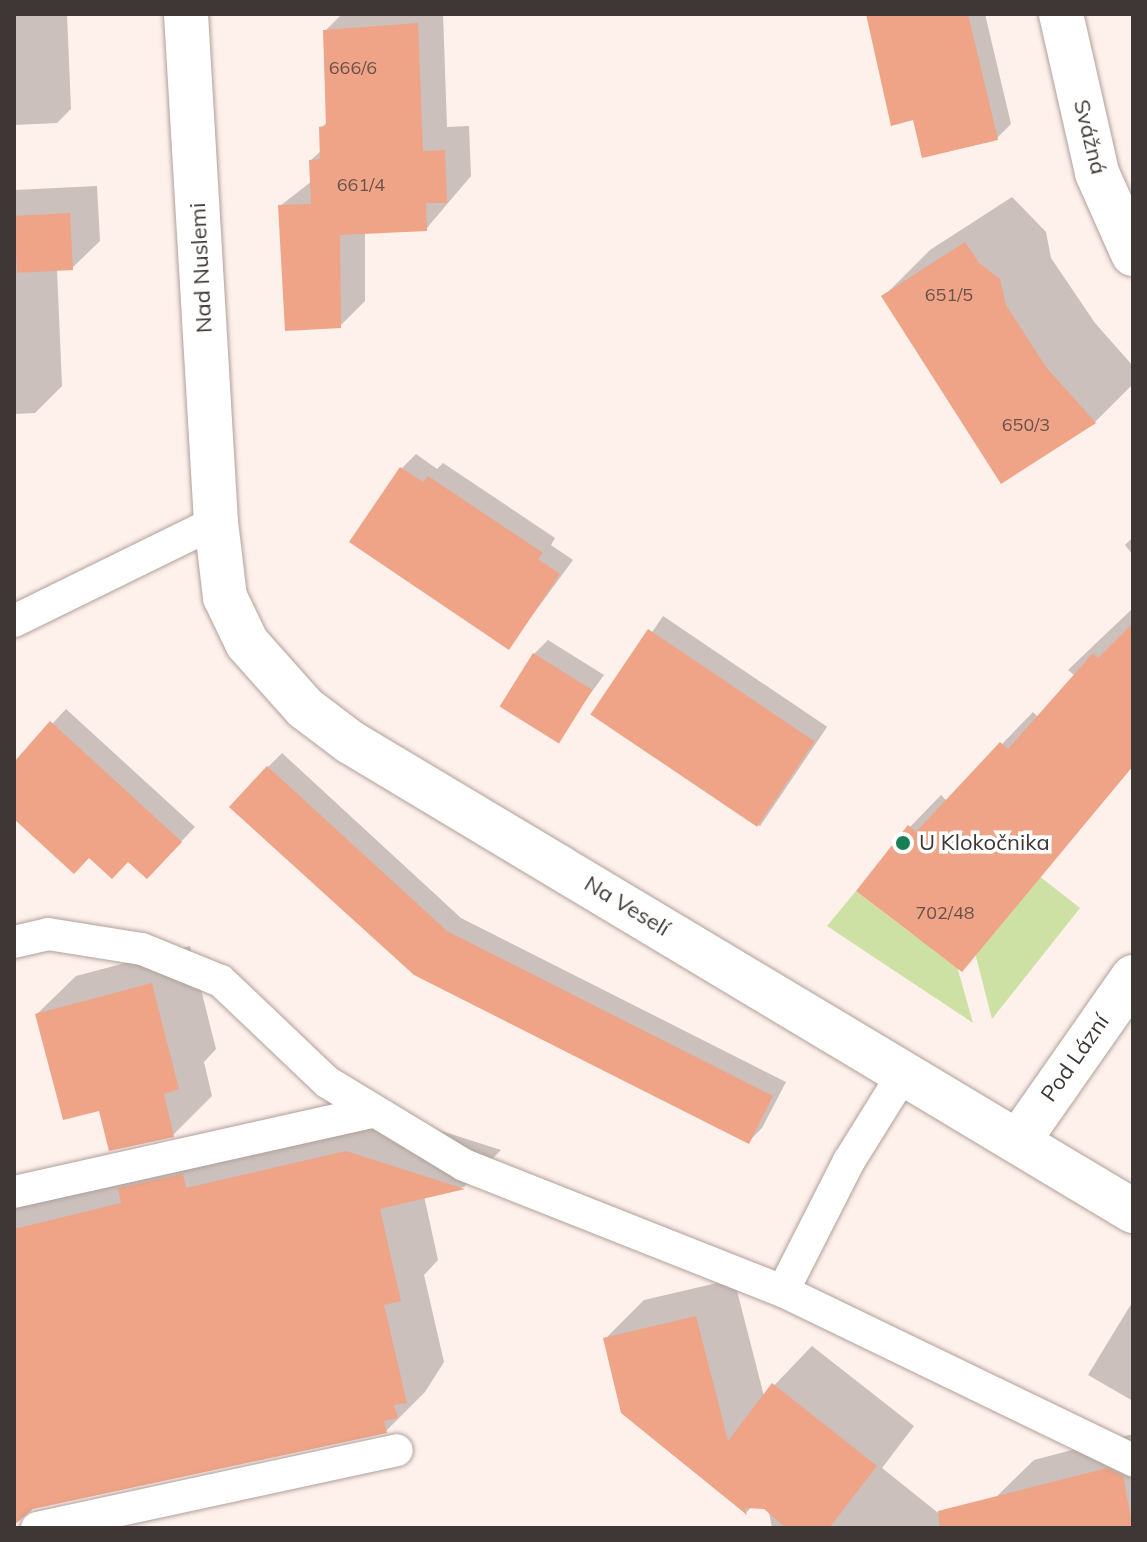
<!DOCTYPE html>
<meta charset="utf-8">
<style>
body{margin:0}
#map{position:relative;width:1147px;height:1542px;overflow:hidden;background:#fef0eb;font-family:Mulish,sans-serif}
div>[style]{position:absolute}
.green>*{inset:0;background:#cde1a5}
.shadow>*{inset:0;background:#0003;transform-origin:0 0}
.building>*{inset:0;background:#efa387;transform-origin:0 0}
.roads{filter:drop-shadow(0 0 2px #b0a09a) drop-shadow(0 0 2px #b0a09a)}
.lane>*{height:32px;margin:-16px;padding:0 16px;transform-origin:16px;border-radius:16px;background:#fff}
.street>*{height:44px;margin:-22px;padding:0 22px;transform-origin:22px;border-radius:22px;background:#fff}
.dots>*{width:22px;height:22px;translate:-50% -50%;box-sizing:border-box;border:4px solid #fff;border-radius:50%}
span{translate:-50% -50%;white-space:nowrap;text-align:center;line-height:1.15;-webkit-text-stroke:7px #fff;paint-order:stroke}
.number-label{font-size:18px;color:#6a524a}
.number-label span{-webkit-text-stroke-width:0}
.street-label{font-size:22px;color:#3e3735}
.poi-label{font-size:22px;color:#3e3735}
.left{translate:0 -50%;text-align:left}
.frame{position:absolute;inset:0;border:16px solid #3e3735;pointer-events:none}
</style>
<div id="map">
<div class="green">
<div style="clip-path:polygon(1034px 872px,1080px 908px,992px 1019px,974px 949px)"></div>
<div style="clip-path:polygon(856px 891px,912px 934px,953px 952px,973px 1023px,827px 926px)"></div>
</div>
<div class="shadow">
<div style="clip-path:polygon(14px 14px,67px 14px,71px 109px,57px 123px,14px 125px)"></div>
<div style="clip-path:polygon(342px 14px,443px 14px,447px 127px,469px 126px,471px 176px,426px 229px,365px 232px,365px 301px,340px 326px,280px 206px,312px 181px,311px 160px,322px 150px,321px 128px,328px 121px,325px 31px)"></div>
<div style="clip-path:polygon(868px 14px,985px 14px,1011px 124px,997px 138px,915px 118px)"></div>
<div style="clip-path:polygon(97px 186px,100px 241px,72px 268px,57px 269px,62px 386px,35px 413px,14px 414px,14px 190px)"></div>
<div style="clip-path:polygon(1012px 197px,1046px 232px,1051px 258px,1095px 323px,1133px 366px,1133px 384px,1095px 422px,1002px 481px,884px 296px,930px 250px)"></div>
<div style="clip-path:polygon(416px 454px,437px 469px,443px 463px,555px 538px,551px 545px,573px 560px,509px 647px,402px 468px)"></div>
<div style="clip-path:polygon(1133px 537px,1133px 555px,1125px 545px)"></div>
<div style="clip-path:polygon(1133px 608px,1133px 766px,961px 970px,910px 827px,941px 795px,947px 801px,1033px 712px,1039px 718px,1076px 677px,1068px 670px)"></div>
<div style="left:663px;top:616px;width:198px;height:120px;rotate:34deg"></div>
<div style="clip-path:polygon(548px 640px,604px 675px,556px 741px,534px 654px)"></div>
<div style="clip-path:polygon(66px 709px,195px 827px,161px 863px,129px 860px,14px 817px,14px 765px)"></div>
<div style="clip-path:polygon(282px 753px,461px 918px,786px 1082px,762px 1128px,748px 1142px,415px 974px,268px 767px)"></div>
<div style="clip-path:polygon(190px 946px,216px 1049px,204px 1062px,212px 1096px,173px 1135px,100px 1108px,37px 1014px,76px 976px)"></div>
<div style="clip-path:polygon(385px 1113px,501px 1150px,464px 1187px,424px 1196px,438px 1260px,424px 1275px,444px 1362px,425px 1392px,386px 1431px,32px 1508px,14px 1523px,14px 1201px)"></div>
<div style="clip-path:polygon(734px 1279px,764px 1396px,812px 1346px,914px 1426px,882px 1468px,957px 1528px,772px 1528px,768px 1507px,752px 1506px,747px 1512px,623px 1412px,605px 1339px,644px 1300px)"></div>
<div style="clip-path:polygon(1133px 1301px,1133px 1401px,1088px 1375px)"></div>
<div style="clip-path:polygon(1133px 1434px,1133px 1528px,1002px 1528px,995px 1498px,1034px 1460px)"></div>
</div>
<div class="building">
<div style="clip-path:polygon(866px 14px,968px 14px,998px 140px,922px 158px,913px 120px,891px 126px)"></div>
<div style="clip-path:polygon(418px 23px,423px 151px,445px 150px,447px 203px,426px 203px,427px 231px,340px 235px,341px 328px,285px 331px,278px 205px,311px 204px,309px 160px,320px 159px,319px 127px,326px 126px,323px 30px)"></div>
<div style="left:70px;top:213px;width:57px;height:56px;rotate:87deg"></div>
<div style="clip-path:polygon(965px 242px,979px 263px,1000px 279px,1006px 305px,1046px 367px,1096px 423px,1001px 484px,881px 296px)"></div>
<div style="clip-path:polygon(400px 467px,423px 482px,428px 476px,543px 553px,538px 559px,560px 574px,509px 650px,349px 542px)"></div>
<div style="clip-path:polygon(1133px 623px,1133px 766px,962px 972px,856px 891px,908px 825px,916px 832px,1000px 742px,1008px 749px,1093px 653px,1098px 658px)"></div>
<div style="left:648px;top:629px;width:201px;height:103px;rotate:34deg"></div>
<div style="left:533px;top:653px;width:70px;height:63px;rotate:32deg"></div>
<div style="clip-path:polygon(50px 721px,182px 842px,147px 879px,128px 862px,112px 879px,89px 858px,74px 874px,14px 819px,14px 762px)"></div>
<div style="clip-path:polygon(267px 766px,447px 931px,773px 1096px,749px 1144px,414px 975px,229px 807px)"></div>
<div style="clip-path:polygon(152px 983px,179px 1089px,164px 1094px,174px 1137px,109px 1151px,99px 1111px,63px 1120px,35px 1014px)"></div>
<div style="clip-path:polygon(346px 1151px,465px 1189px,380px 1209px,401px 1301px,384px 1305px,407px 1403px,394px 1405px,398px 1418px,384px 1421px,387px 1433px,33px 1509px,14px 1525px,14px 1229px,121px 1203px,118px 1188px,183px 1174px,186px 1188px)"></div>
<div style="clip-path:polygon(696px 1316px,728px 1441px,772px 1383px,877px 1466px,829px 1528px,786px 1528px,764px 1509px,745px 1508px,747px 1515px,621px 1413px,603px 1338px)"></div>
<div style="clip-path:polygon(1107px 1468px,1123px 1476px,1133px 1528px,940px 1528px,938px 1511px)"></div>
</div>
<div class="roads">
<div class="lane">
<div style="left:14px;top:621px;width:225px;rotate:-26.1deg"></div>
<div style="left:14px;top:942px;width:35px;rotate:-13deg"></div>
<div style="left:48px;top:934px;width:95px;rotate:9.1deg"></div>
<div style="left:142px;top:949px;width:85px;rotate:22.1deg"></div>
<div style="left:221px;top:981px;width:146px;rotate:43.6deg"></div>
<div style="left:327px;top:1082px;width:160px;rotate:31.2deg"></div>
<div style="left:464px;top:1165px;width:343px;rotate:21.6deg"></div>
<div style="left:783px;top:1291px;width:389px;rotate:25.8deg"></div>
<div style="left:14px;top:1192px;width:367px;rotate:-12.6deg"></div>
<div style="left:783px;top:1291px;width:146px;rotate:-63.1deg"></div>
<div style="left:849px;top:1161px;width:106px;rotate:-58.1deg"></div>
<div style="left:37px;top:1528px;width:368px;rotate:-12.2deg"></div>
</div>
<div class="street">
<div style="left:186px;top:14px;width:509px;rotate:86.62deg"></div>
<div style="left:216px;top:522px;width:76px;rotate:83.2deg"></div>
<div style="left:225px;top:597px;width:51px;rotate:64.4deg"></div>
<div style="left:247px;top:643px;width:87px;rotate:48.3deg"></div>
<div style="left:305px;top:708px;width:56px;rotate:37.1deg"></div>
<div style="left:350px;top:742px;width:913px;rotate:30.92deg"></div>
<div style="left:1061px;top:14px;width:163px;rotate:77.2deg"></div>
<div style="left:1097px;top:173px;width:89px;rotate:66deg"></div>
<div style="left:1019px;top:1140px;width:199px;rotate:-55deg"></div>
</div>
</div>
<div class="dots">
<div style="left:903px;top:843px;background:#187e58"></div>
</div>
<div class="number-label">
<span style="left:353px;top:68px">666/6</span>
<span style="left:361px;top:185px">661/4</span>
<span style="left:949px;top:295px">651/5</span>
<span style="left:1026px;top:425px">650/3</span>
<span style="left:945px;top:913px">702/48</span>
</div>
<div class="street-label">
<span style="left:1090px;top:137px;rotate:76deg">Svážná</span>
<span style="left:201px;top:268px;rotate:-93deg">Nad Nuslemi</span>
<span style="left:627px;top:906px;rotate:31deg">Na Veselí</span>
<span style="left:1075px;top:1058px;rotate:-55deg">Pod Lázní</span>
</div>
<div class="poi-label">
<span class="left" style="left:919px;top:843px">U Klokočnika</span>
</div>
<div class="frame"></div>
</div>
